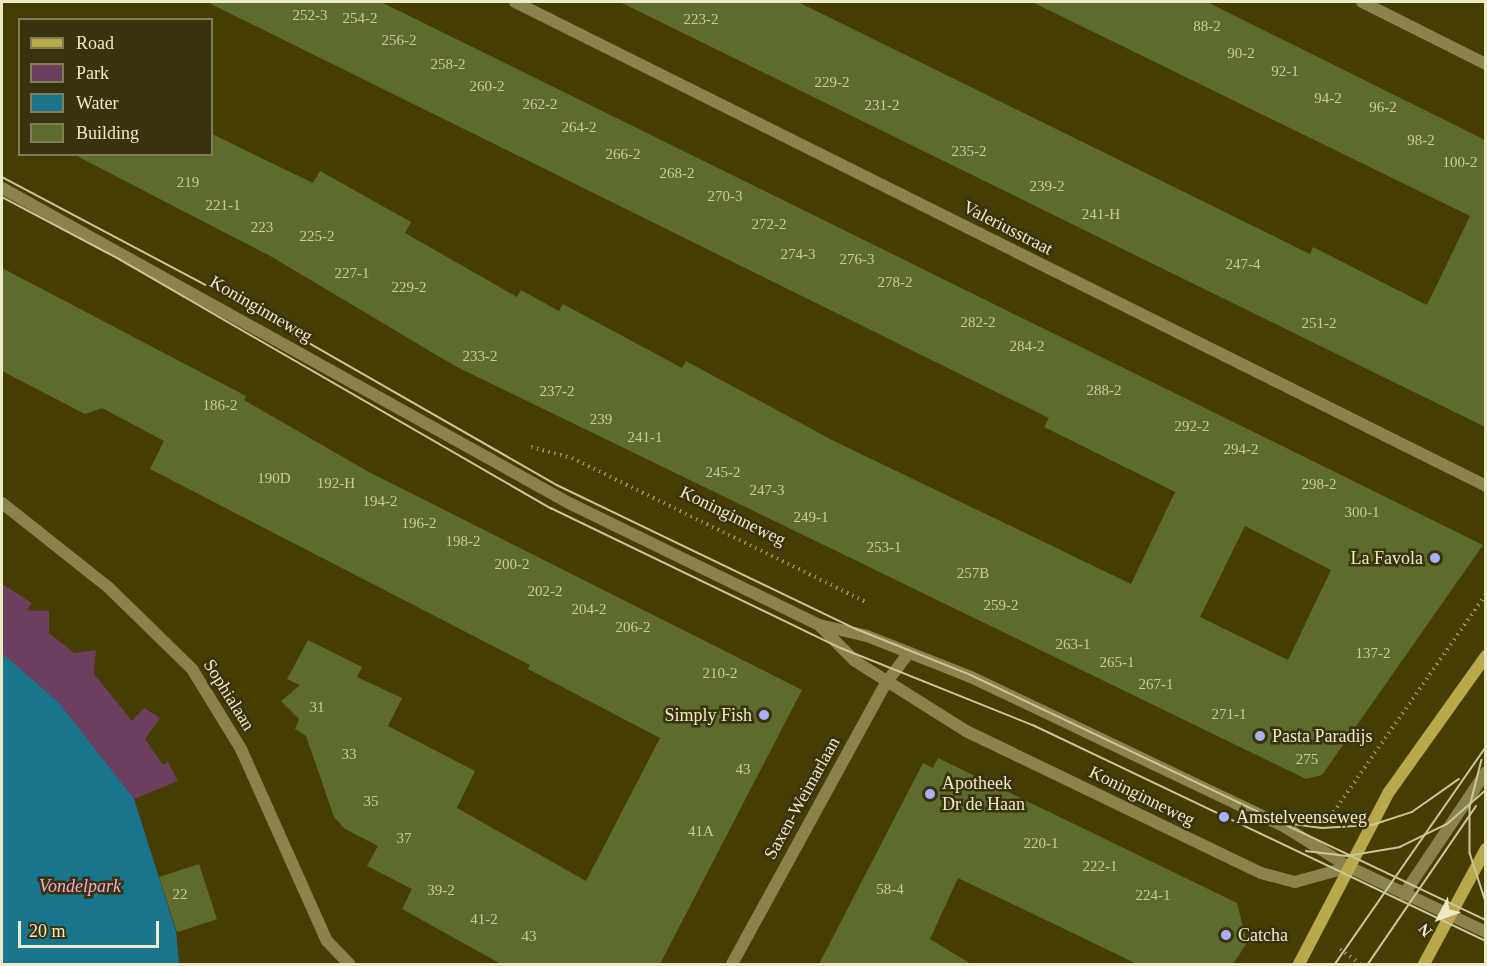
<!DOCTYPE html>
<style>
body{margin:0}
#map{position:relative;width:1487px;height:966px;overflow:hidden;background:#453d02;font-family:Georgia,serif}
div>[style]{position:absolute}
.green>*{inset:0;background:#6d3f5e}
.water>*{inset:0;background:#19758d}
.building>*{inset:0;background:#5d6c2c;transform-origin:0 0}
.path>*{height:4px;margin-top:-2px;transform-origin:0;background:repeating-linear-gradient(90deg,#938c5c 0 1.5px,transparent 0 6px)}
.service>*{height:12px;margin:-6px;padding:0 6px;transform-origin:6px;border-radius:6px;background:#8b834b}
.minor>*{height:12px;margin:-6px;padding:0 6px;transform-origin:6px;border-radius:6px;background:#8b834b}
.tertiary>*{height:12px;margin:-6px;padding:0 6px;transform-origin:6px;border-radius:6px;background:#8b834b}
.secondary>*{height:12px;margin:-6px;padding:0 6px;transform-origin:6px;border-radius:6px;background:#b8a94b}
.tram>*{height:1.5px;margin:-0.75px;padding:0 0.75px;transform-origin:0.75px;border-radius:0.75px;background:#cac59c}
.dots>*{width:16px;height:16px;translate:-50% -50%;box-sizing:border-box;border:3px solid #38330d;border-radius:50%}
span{translate:-50% -50%;white-space:nowrap;text-align:center;line-height:1.15;-webkit-text-stroke:5px #38330d;paint-order:stroke}
.number-label{font-size:15px;color:#cacaa0}
.number-label span{-webkit-text-stroke-width:0}
.street-label{font-size:18px;color:#eee9c6}
.poi-label{font-size:18px;color:#eee9c6}
.right{translate:-100% -50%;text-align:right}
.left{translate:0 -50%;text-align:left}
.park-label{font-size:18px;color:#f5a6d9;font-style:italic}
.frame{position:absolute;inset:0;border:3px solid #eee9c6;pointer-events:none}
.legend{position:absolute;left:18px;top:18px;width:195px;height:138px;box-sizing:border-box;background:#38330d;border:2px solid #817c57;margin:0;padding:8px 10px;list-style:none;font-size:18px;color:#eee9c6}
.legend li{display:flex;align-items:center;gap:12px;height:30px}
.legend b{width:30px;border:2px solid #817c57}
.north{position:absolute;left:1409px;top:888px;width:60px;height:60px;-webkit-text-stroke:4px #38330d;paint-order:stroke;rotate:229deg;font-size:16px;font-weight:700;line-height:24px;text-align:center;color:#eee9c6}
.north::after{content:'';display:block;margin:auto;width:21px;height:27px;background:#eee9c6;clip-path:polygon(50% 0,100% 100%,50% 72%,0 100%)}
.scale{position:absolute;left:18px;top:921px;width:141px;height:27px;box-sizing:border-box;border:3px solid #eee9c6;border-top:0;padding-left:8px;font-size:18px;line-height:21px;white-space:nowrap;color:#eee9c6;-webkit-text-stroke:4px #38330d;paint-order:stroke}
</style>
<div id="map">
<div class="green">
<div style="clip-path:polygon(2px 584px,32px 603px,27px 610px,49px 611px,49px 633px,74px 653px,96px 650px,94px 674px,132px 721px,144px 708px,160px 718px,145px 739px,163px 765px,168px 762px,178px 781px,134px 799px,176px 932px,179px 964px,2px 964px)"></div>
</div>
<div class="water">
<div style="clip-path:polygon(2px 653px,59px 703px,134px 799px,176px 932px,179px 964px,2px 964px)"></div>
</div>
<div class="building">
<div style="clip-path:polygon(evenodd,207px 2px,381px 2px,1483px 545px,1322px 775px,1306px 779px,455px 366px,272px 257px,73px 154px,212px 154px,212px 134px,313px 183px,320px 171px,411px 222px,405px 233px,517px 297px,521px 290px,559px 311px,563px 304px,682px 368px,686px 361px,832px 440px,1131px 584px,1175px 492px,1044px 427px,1049px 418px,207px 2px,1245px 526px,1331px 570px,1288px 660px,1200px 617px,1245px 526px)"></div>
<div style="clip-path:polygon(620px 2px,798px 2px,1310px 254px,1313px 247px,1427px 305px,1470px 216px,1032px 2px,1207px 2px,1485px 140px,1485px 427px)"></div>
<div style="clip-path:polygon(2px 268px,246px 396px,244px 400px,367px 471px,802px 690px,660px 964px,501px 964px,402px 909px,412px 889px,367px 866px,378px 846px,345px 829px,334px 817px,306px 736px,295px 729px,299px 719px,281px 701px,300px 685px,287px 679px,308px 640px,362px 667px,357px 677px,402px 698px,388px 726px,475px 771px,457px 808px,586px 881px,660px 738px,528px 669px,530px 665px,150px 469px,164px 441px,102px 408px,85px 414px,2px 371px)"></div>
<div style="clip-path:polygon(938px 758px,1237px 903px,1247px 943px,1233px 964px,1137px 964px,958px 878px,930px 939px,971px 964px,819px 964px,923px 763px,933px 768px)"></div>
<div style="left:199px;top:864px;width:58px;height:42px;rotate:72deg"></div>
</div>
<div class="path">
<div style="left:531px;top:447px;width:42px;rotate:15deg"></div>
<div style="left:572px;top:458px;width:327px;rotate:26.1deg"></div>
<div style="left:1330px;top:817px;width:272px;rotate:-55deg"></div>
<div style="left:1340px;top:949px;width:25px;rotate:37deg"></div>
</div>
<div class="service">
<div style="left:1404px;top:894px;width:147px;rotate:-56.1deg"></div>
</div>
<div class="minor">
<div style="left:515px;top:2px;width:1085px;rotate:26.49deg"></div>
<div style="left:1362px;top:2px;width:139px;rotate:26.6deg"></div>
<div style="left:2px;top:503px;width:135px;rotate:38.4deg"></div>
<div style="left:108px;top:587px;width:117px;rotate:44.3deg"></div>
<div style="left:192px;top:669px;width:94px;rotate:58.5deg"></div>
<div style="left:241px;top:749px;width:210px;rotate:65.9deg"></div>
<div style="left:327px;top:941px;width:32px;rotate:46deg"></div>
<div style="left:732px;top:964px;width:320px;rotate:-61.3deg"></div>
<div style="left:886px;top:683px;width:38px;rotate:-53deg"></div>
</div>
<div class="tertiary">
<div style="left:2px;top:188px;width:649px;rotate:29.05deg"></div>
<div style="left:569px;top:503px;width:278px;rotate:26deg"></div>
<div style="left:819px;top:625px;width:49px;rotate:12.9deg"></div>
<div style="left:867px;top:636px;width:112px;rotate:21.5deg"></div>
<div style="left:971px;top:677px;width:348px;rotate:25.5deg"></div>
<div style="left:1285px;top:827px;width:75px;rotate:32deg"></div>
<div style="left:1349px;top:867px;width:152px;rotate:25.4deg"></div>
<div style="left:820px;top:626px;width:49px;rotate:45deg"></div>
<div style="left:855px;top:661px;width:131px;rotate:32.2deg"></div>
<div style="left:966px;top:731px;width:327px;rotate:25.7deg"></div>
<div style="left:1261px;top:873px;width:35px;rotate:15deg"></div>
<div style="left:1295px;top:882px;width:56px;rotate:-15.5deg"></div>
</div>
<div class="secondary">
<div style="left:1299px;top:964px;width:194px;rotate:-62.4deg"></div>
<div style="left:1389px;top:792px;width:167px;rotate:-54.5deg"></div>
<div style="left:1424px;top:964px;width:131px;rotate:-61.7deg"></div>
</div>
<div class="tram">
<div style="left:2px;top:177px;width:263px;rotate:27.9deg"></div>
<div style="left:234px;top:300px;width:372px;rotate:29.8deg"></div>
<div style="left:557px;top:485px;width:330px;rotate:25.7deg"></div>
<div style="left:854px;top:628px;width:126px;rotate:21.9deg"></div>
<div style="left:971px;top:675px;width:570px;rotate:25.44deg"></div>
<div style="left:2px;top:197px;width:132px;rotate:27.9deg"></div>
<div style="left:119px;top:259px;width:499px;rotate:30deg"></div>
<div style="left:551px;top:508px;width:322px;rotate:25.8deg"></div>
<div style="left:841px;top:648px;width:207px;rotate:21.9deg"></div>
<div style="left:1033px;top:725px;width:502px;rotate:25.49deg"></div>
<div style="left:1482px;top:760px;width:49px;rotate:104.3deg"></div>
<div style="left:1470px;top:807px;width:46px;rotate:90deg"></div>
<div style="left:1470px;top:853px;width:52px;rotate:71.9deg"></div>
<div style="left:1293px;top:824px;width:29px;rotate:8deg"></div>
<div style="left:1322px;top:828px;width:50px;rotate:-3.4deg"></div>
<div style="left:1372px;top:825px;width:42px;rotate:-18deg"></div>
<div style="left:1412px;top:812px;width:57px;rotate:-35.1deg"></div>
<div style="left:1306px;top:851px;width:41px;rotate:7deg"></div>
<div style="left:1347px;top:856px;width:54px;rotate:-9.6deg"></div>
<div style="left:1400px;top:847px;width:52px;rotate:-26.1deg"></div>
<div style="left:1447px;top:824px;width:52px;rotate:-41.1deg"></div>
<div style="left:1335px;top:964px;width:264px;rotate:-55.2deg"></div>
<div style="left:1368px;top:964px;width:191px;rotate:-55.6deg"></div>
</div>
<div class="dots">
<div style="left:1435px;top:558px;background:#aab0fb"></div>
<div style="left:764px;top:715px;background:#aab0fb"></div>
<div style="left:1260px;top:736px;background:#aab0fb"></div>
<div style="left:930px;top:794px;background:#aab0fb"></div>
<div style="left:1224px;top:817px;background:#aab0fb"></div>
<div style="left:1226px;top:935px;background:#aab0fb"></div>
</div>
<div class="number-label">
<span style="left:310px;top:16px">252-3</span>
<span style="left:360px;top:19px">254-2</span>
<span style="left:701px;top:20px">223-2</span>
<span style="left:1207px;top:27px">88-2</span>
<span style="left:399px;top:41px">256-2</span>
<span style="left:1241px;top:54px">90-2</span>
<span style="left:448px;top:65px">258-2</span>
<span style="left:1285px;top:72px">92-1</span>
<span style="left:832px;top:83px">229-2</span>
<span style="left:487px;top:87px">260-2</span>
<span style="left:1328px;top:99px">94-2</span>
<span style="left:540px;top:105px">262-2</span>
<span style="left:882px;top:106px">231-2</span>
<span style="left:1383px;top:108px">96-2</span>
<span style="left:579px;top:128px">264-2</span>
<span style="left:1421px;top:141px">98-2</span>
<span style="left:969px;top:152px">235-2</span>
<span style="left:623px;top:155px">266-2</span>
<span style="left:1460px;top:163px">100-2</span>
<span style="left:677px;top:174px">268-2</span>
<span style="left:188px;top:183px">219</span>
<span style="left:1047px;top:187px">239-2</span>
<span style="left:725px;top:197px">270-3</span>
<span style="left:223px;top:206px">221-1</span>
<span style="left:1101px;top:215px">241-H</span>
<span style="left:769px;top:225px">272-2</span>
<span style="left:262px;top:228px">223</span>
<span style="left:317px;top:237px">225-2</span>
<span style="left:798px;top:255px">274-3</span>
<span style="left:857px;top:260px">276-3</span>
<span style="left:1243px;top:265px">247-4</span>
<span style="left:352px;top:274px">227-1</span>
<span style="left:895px;top:283px">278-2</span>
<span style="left:409px;top:288px">229-2</span>
<span style="left:978px;top:323px">282-2</span>
<span style="left:1319px;top:324px">251-2</span>
<span style="left:1027px;top:347px">284-2</span>
<span style="left:480px;top:357px">233-2</span>
<span style="left:1104px;top:391px">288-2</span>
<span style="left:557px;top:392px">237-2</span>
<span style="left:220px;top:406px">186-2</span>
<span style="left:601px;top:420px">239</span>
<span style="left:1192px;top:427px">292-2</span>
<span style="left:645px;top:438px">241-1</span>
<span style="left:1241px;top:450px">294-2</span>
<span style="left:723px;top:473px">245-2</span>
<span style="left:274px;top:479px">190D</span>
<span style="left:336px;top:484px">192-H</span>
<span style="left:1319px;top:485px">298-2</span>
<span style="left:767px;top:491px">247-3</span>
<span style="left:380px;top:502px">194-2</span>
<span style="left:1362px;top:513px">300-1</span>
<span style="left:811px;top:518px">249-1</span>
<span style="left:419px;top:524px">196-2</span>
<span style="left:463px;top:542px">198-2</span>
<span style="left:884px;top:548px">253-1</span>
<span style="left:512px;top:565px">200-2</span>
<span style="left:973px;top:574px">257B</span>
<span style="left:545px;top:592px">202-2</span>
<span style="left:1001px;top:606px">259-2</span>
<span style="left:589px;top:610px">204-2</span>
<span style="left:633px;top:628px">206-2</span>
<span style="left:1073px;top:645px">263-1</span>
<span style="left:1373px;top:654px">137-2</span>
<span style="left:1117px;top:663px">265-1</span>
<span style="left:720px;top:674px">210-2</span>
<span style="left:1156px;top:685px">267-1</span>
<span style="left:317px;top:708px">31</span>
<span style="left:1229px;top:715px">271-1</span>
<span style="left:349px;top:755px">33</span>
<span style="left:1307px;top:760px">275</span>
<span style="left:743px;top:770px">43</span>
<span style="left:371px;top:802px">35</span>
<span style="left:701px;top:832px">41A</span>
<span style="left:404px;top:839px">37</span>
<span style="left:1041px;top:844px">220-1</span>
<span style="left:1100px;top:867px">222-1</span>
<span style="left:890px;top:890px">58-4</span>
<span style="left:441px;top:891px">39-2</span>
<span style="left:180px;top:895px">22</span>
<span style="left:1153px;top:896px">224-1</span>
<span style="left:484px;top:920px">41-2</span>
<span style="left:529px;top:937px">43</span>
</div>
<div class="street-label">
<span style="left:1008px;top:228px;rotate:27deg">Valeriusstraat</span>
<span style="left:261px;top:309px;rotate:30deg">Koninginneweg</span>
<span style="left:733px;top:516px;rotate:26deg">Koninginneweg</span>
<span style="left:229px;top:695px;rotate:58deg">Sophialaan</span>
<span style="left:1142px;top:796px;rotate:26deg">Koninginneweg</span>
<span style="left:802px;top:798px;rotate:-61deg">Saxen-Weimarlaan</span>
</div>
<div class="poi-label">
<span class="right" style="left:1423px;top:558px">La Favola</span>
<span class="right" style="left:752px;top:715px">Simply Fish</span>
<span class="left" style="left:1272px;top:736px">Pasta Paradijs</span>
<span class="left" style="left:942px;top:794px">Apotheek<br>Dr de Haan</span>
<span class="left" style="left:1236px;top:817px">Amstelveenseweg</span>
<span class="left" style="left:1238px;top:935px">Catcha</span>
</div>
<div class="park-label">
<span style="left:80px;top:886px">Vondelpark</span>
</div>
<div class="frame"></div>
<ul class="legend">
<li><b style="height:8px;background:#b8a94b"></b>Road</li>
<li><b style="height:16px;background:#6d3f5e"></b>Park</li>
<li><b style="height:16px;background:#19758d"></b>Water</li>
<li><b style="height:16px;background:#5d6c2c"></b>Building</li>
</ul>
<div class="north">N</div>
<div class="scale">20 m</div>
</div>
